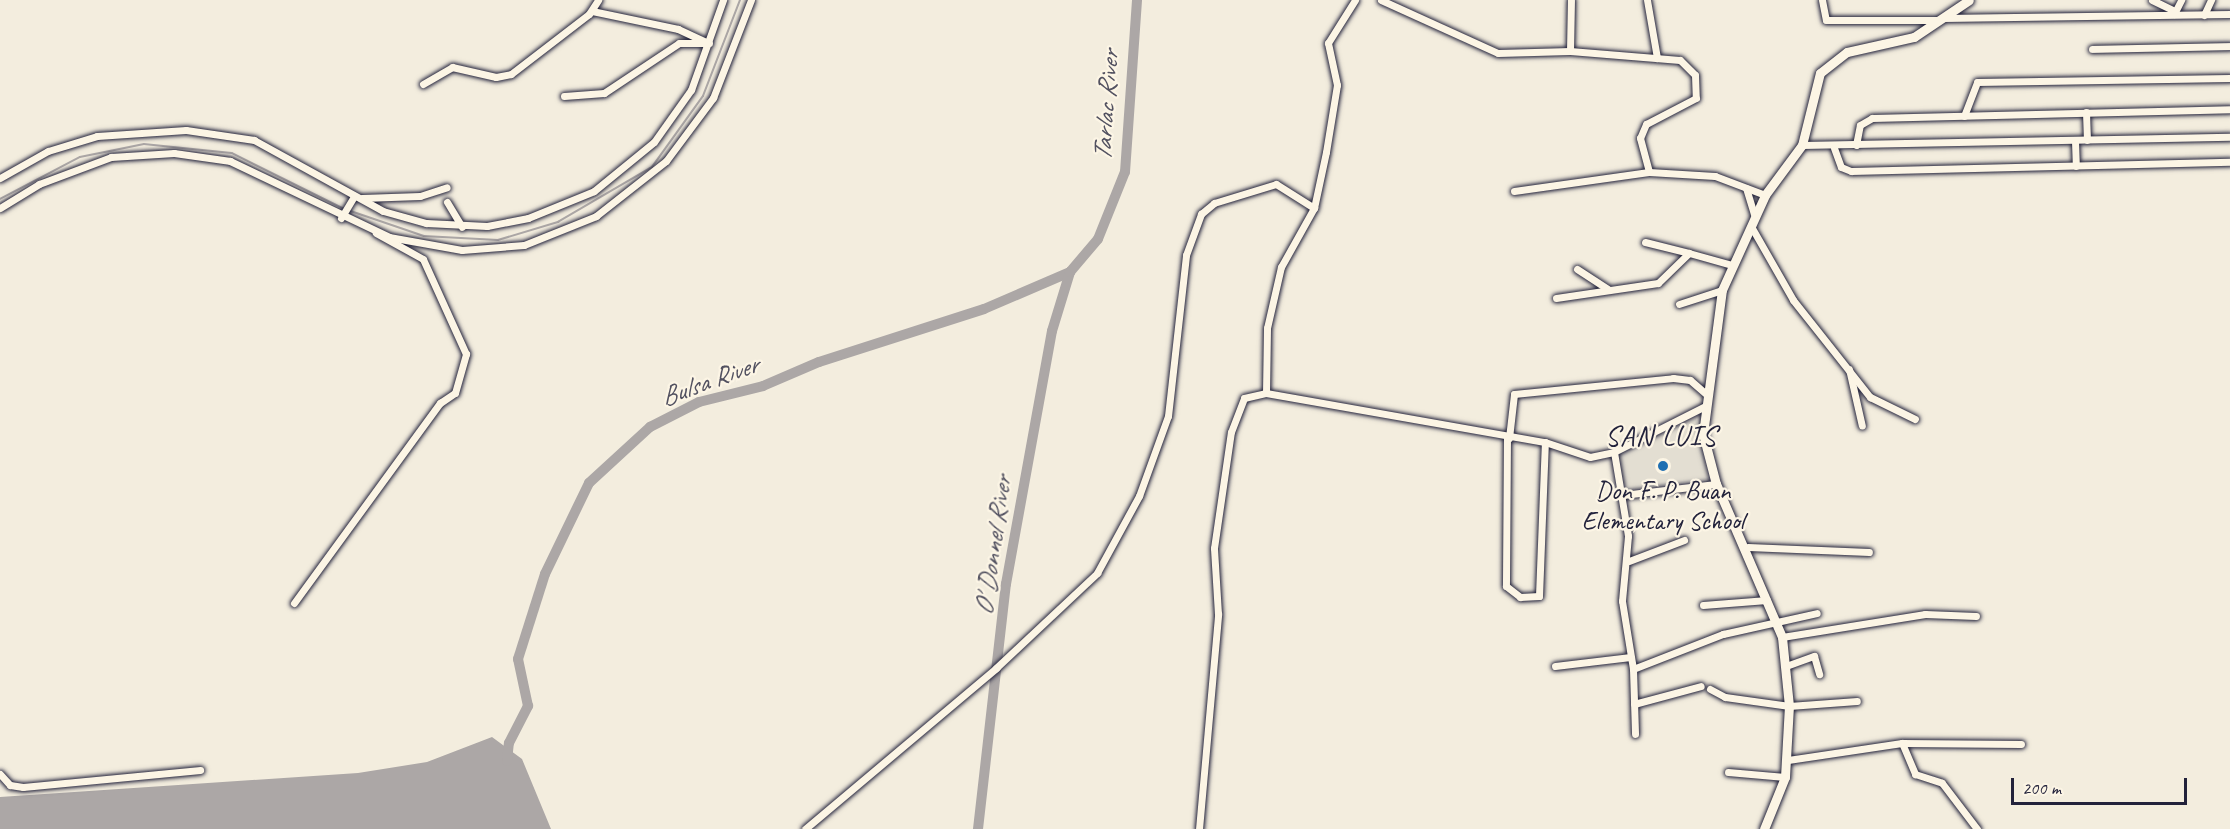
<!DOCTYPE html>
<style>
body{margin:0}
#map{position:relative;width:2230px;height:829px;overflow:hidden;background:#f3edde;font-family:Caveat,sans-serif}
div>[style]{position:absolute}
.built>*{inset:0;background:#e3ded2}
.water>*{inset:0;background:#aca7a6}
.stream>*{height:1.5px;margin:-0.75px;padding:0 0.75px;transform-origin:0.75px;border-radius:0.75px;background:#aca7a6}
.river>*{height:10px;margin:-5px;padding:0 5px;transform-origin:5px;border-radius:5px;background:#aca7a6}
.roads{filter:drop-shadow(0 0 2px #22223b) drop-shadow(0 0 2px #22223b)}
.minor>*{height:7px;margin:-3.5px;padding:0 3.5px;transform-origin:3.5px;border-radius:3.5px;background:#fcf5e5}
.tertiary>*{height:9px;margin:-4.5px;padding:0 4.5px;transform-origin:4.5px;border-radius:4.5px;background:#fcf5e5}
.dots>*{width:16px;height:16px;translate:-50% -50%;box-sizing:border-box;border:3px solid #fcf5e5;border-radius:50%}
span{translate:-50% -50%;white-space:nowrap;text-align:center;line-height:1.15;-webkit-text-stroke:4.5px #fcf5e5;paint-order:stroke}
.poi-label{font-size:26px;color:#22223b}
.water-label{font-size:27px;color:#525160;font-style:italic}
.quarter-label{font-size:28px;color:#22223b;letter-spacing:1.5px}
.scale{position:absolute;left:2011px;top:778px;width:176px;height:27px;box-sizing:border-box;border:3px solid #22223b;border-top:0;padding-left:8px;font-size:18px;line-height:21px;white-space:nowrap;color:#22223b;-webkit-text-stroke:4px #fcf5e5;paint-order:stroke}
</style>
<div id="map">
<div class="built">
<div style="clip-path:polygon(1696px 418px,1708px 479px,1625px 490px,1616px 453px)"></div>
</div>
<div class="water">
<div style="clip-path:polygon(492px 737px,522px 759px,551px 829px,0 829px,0 797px,358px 773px,427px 762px)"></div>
</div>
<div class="stream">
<div style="left:0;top:199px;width:90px;rotate:-27.7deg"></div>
<div style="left:80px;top:157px;width:65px;rotate:-11.5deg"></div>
<div style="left:144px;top:144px;width:88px;rotate:5.8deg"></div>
<div style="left:232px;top:153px;width:124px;rotate:26.4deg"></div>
<div style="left:348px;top:210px;width:80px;rotate:18.9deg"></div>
<div style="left:424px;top:236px;width:74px;rotate:3.1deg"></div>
<div style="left:498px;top:240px;width:63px;rotate:-16.7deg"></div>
<div style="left:558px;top:222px;width:109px;rotate:-30.3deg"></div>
<div style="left:652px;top:167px;width:87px;rotate:-54.3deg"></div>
<div style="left:703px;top:96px;width:103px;rotate:-68.9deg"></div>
</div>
<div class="river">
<div style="left:507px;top:761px;width:18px;rotate:-84deg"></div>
<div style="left:509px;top:743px;width:42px;rotate:-62.8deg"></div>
<div style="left:528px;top:706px;width:48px;rotate:-102deg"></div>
<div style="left:518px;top:659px;width:89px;rotate:-72.4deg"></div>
<div style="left:545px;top:574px;width:101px;rotate:-64.2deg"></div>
<div style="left:589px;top:483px;width:83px;rotate:-42.6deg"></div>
<div style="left:650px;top:427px;width:55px;rotate:-27deg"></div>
<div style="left:699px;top:402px;width:66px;rotate:-14deg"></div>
<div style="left:763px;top:386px;width:61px;rotate:-23.2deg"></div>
<div style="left:819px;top:362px;width:173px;rotate:-17.8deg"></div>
<div style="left:984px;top:309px;width:94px;rotate:-23.3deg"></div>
<div style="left:978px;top:829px;width:247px;rotate:-83.5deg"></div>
<div style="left:1006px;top:584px;width:257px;rotate:-79.7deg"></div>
<div style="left:1052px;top:331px;width:62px;rotate:-73deg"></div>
<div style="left:1070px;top:272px;width:43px;rotate:-49.7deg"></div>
<div style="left:1098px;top:239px;width:72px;rotate:-68.1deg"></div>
<div style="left:1125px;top:172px;width:172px;rotate:-86deg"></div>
</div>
<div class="roads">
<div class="minor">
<div style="left:1381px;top:0;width:128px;rotate:24.4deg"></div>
<div style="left:1498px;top:53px;width:72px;rotate:-1.6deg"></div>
<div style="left:1570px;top:51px;width:110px;rotate:4.7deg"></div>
<div style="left:1680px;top:60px;width:21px;rotate:45deg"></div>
<div style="left:1695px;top:75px;width:23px;rotate:88deg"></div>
<div style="left:1696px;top:98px;width:56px;rotate:152.5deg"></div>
<div style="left:1646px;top:124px;width:15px;rotate:113deg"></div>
<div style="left:1640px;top:138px;width:35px;rotate:75deg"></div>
<div style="left:1649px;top:172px;width:66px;rotate:3.5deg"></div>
<div style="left:1715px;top:176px;width:53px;rotate:20.8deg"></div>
<div style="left:1647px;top:0;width:59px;rotate:80.2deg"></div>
<div style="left:1822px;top:0;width:20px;rotate:79deg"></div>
<div style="left:1826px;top:20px;width:113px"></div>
<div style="left:2152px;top:0;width:25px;rotate:26deg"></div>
<div style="left:592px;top:11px;width:88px;rotate:11.8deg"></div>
<div style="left:678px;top:29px;width:29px;rotate:25deg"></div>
<div style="left:2174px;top:14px;width:16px;rotate:-63deg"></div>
<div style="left:2204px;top:15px;width:17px;rotate:-65deg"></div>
<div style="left:1943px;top:18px;width:287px;rotate:-0.8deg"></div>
<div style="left:2092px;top:49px;width:138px;rotate:-1.2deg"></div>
<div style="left:1570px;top:51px;width:51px;rotate:-88.9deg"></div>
<div style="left:423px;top:84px;width:34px;rotate:-30deg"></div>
<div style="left:452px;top:67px;width:45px;rotate:12.8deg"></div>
<div style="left:496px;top:77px;width:15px;rotate:-11deg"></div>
<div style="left:511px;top:74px;width:98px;rotate:-37.6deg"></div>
<div style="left:589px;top:14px;width:17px;rotate:-57deg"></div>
<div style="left:564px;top:96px;width:40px;rotate:-4.3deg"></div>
<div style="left:604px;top:93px;width:90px;rotate:-33.7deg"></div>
<div style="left:679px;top:43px;width:30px"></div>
<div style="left:2086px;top:112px;width:28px;rotate:88deg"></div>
<div style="left:1964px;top:116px;width:36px;rotate:-69deg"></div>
<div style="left:1977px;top:82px;width:253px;rotate:-0.9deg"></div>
<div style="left:2075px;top:141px;width:25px;rotate:88deg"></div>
<div style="left:1802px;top:145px;width:428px;rotate:-1.1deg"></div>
<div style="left:1856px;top:145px;width:20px;rotate:-79deg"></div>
<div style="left:1860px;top:125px;width:14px;rotate:-30deg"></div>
<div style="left:1872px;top:118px;width:358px;rotate:-1.4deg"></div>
<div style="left:1834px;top:148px;width:20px;rotate:70deg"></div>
<div style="left:1841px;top:167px;width:11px;rotate:22deg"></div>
<div style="left:1851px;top:171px;width:379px;rotate:-1.4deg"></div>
<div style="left:0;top:178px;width:55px;rotate:-29.4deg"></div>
<div style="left:48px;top:151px;width:51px;rotate:-17deg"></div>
<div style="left:97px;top:136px;width:89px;rotate:-3.9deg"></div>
<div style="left:186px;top:130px;width:69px;rotate:8.4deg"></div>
<div style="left:254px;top:140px;width:147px;rotate:28.8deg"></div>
<div style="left:383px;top:211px;width:45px;rotate:15.6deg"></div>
<div style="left:426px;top:223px;width:61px;rotate:2.8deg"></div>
<div style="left:487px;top:226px;width:42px;rotate:-11deg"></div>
<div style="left:528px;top:218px;width:71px;rotate:-22.2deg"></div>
<div style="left:594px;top:191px;width:77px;rotate:-39.2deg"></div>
<div style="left:654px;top:142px;width:64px;rotate:-54.6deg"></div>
<div style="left:691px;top:90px;width:96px;rotate:-70.4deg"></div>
<div style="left:1746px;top:188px;width:30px;rotate:73deg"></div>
<div style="left:1514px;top:191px;width:136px;rotate:-8deg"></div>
<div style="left:362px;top:198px;width:58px;rotate:-2deg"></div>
<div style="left:420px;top:196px;width:28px;rotate:-18deg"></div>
<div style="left:447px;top:202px;width:29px;rotate:59deg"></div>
<div style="left:0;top:208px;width:46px;rotate:-31.6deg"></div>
<div style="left:39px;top:184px;width:77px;rotate:-20.6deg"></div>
<div style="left:111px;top:157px;width:63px;rotate:-3.6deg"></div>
<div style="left:174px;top:153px;width:57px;rotate:8.1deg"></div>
<div style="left:230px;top:161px;width:176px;rotate:25.5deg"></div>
<div style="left:389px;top:237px;width:74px;rotate:10.1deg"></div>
<div style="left:462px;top:250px;width:62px;rotate:-4.6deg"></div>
<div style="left:524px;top:245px;width:78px;rotate:-21.9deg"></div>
<div style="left:596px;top:216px;width:89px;rotate:-38.2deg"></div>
<div style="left:666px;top:161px;width:79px;rotate:-53.3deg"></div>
<div style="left:713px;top:98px;width:105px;rotate:-68.8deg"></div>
<div style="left:341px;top:218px;width:26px;rotate:-59deg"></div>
<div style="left:1752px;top:228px;width:83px;rotate:60.3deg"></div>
<div style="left:1793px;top:300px;width:124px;rotate:51.6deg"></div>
<div style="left:1870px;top:397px;width:50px;rotate:26.1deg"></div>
<div style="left:1645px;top:242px;width:45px;rotate:14deg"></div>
<div style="left:1577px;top:269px;width:38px;rotate:33deg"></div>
<div style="left:1556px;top:298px;width:103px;rotate:-8.4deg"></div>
<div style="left:1658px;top:283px;width:43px;rotate:-44.1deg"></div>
<div style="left:1689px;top:253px;width:45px;rotate:15.6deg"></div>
<div style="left:1679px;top:304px;width:45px;rotate:-18deg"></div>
<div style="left:1849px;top:369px;width:58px;rotate:77.2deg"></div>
<div style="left:1266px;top:393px;width:65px;rotate:-89.1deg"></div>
<div style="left:1267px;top:328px;width:63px;rotate:-77.1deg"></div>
<div style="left:1281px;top:267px;width:68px;rotate:-60.8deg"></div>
<div style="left:1314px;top:208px;width:57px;rotate:-77.9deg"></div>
<div style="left:1326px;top:152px;width:68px;rotate:-80.7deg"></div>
<div style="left:1337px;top:85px;width:43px;rotate:-102.1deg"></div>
<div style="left:1328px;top:43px;width:51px;rotate:-57.9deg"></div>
<div style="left:1507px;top:437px;width:149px;rotate:90.4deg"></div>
<div style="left:1506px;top:586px;width:18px;rotate:38deg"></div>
<div style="left:1520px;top:597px;width:19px;rotate:-3deg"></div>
<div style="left:1539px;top:596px;width:154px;rotate:-87.8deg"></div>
<div style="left:1509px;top:438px;width:44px;rotate:-83.5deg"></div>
<div style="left:1514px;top:394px;width:160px;rotate:-5.7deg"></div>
<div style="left:1673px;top:378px;width:17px;rotate:7deg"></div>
<div style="left:1690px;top:380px;width:23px;rotate:41deg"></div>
<div style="left:1614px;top:452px;width:85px;rotate:80.5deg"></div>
<div style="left:1628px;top:536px;width:65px;rotate:95.3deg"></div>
<div style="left:1622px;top:601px;width:69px;rotate:80.8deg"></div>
<div style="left:1633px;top:669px;width:65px;rotate:88.2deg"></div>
<div style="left:1622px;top:495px;width:95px;rotate:-6.7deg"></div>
<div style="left:1748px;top:547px;width:121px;rotate:2.4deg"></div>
<div style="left:1629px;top:561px;width:59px;rotate:-20.9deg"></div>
<div style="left:294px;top:603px;width:248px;rotate:-53.9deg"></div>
<div style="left:440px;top:403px;width:18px;rotate:-34deg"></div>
<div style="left:455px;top:393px;width:41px;rotate:-74.2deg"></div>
<div style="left:466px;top:354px;width:104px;rotate:-114.4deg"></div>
<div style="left:423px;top:259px;width:54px;rotate:-151deg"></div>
<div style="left:1703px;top:605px;width:64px;rotate:-4.5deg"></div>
<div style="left:1782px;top:637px;width:145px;rotate:-9.1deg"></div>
<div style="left:1925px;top:614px;width:51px;rotate:2.2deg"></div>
<div style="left:1555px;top:666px;width:76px;rotate:-6.8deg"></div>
<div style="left:1786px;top:666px;width:30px;rotate:-20deg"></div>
<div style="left:1814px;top:656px;width:19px;rotate:74deg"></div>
<div style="left:1633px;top:669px;width:97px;rotate:-21.3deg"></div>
<div style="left:1723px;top:634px;width:96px;rotate:-12.6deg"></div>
<div style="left:1710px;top:689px;width:17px;rotate:28deg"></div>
<div style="left:1725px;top:697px;width:65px;rotate:8deg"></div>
<div style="left:1789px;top:706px;width:68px;rotate:-4.2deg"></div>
<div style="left:1634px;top:704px;width:69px;rotate:-15deg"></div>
<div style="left:1902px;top:743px;width:119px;rotate:0.5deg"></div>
<div style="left:1788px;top:760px;width:115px;rotate:-8.5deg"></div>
<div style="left:1902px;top:743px;width:34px;rotate:67deg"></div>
<div style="left:1915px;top:774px;width:28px;rotate:18deg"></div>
<div style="left:1942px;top:783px;width:58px;rotate:52.7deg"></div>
<div style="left:1728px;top:772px;width:57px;rotate:5deg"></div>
<div style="left:0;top:774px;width:15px;rotate:48deg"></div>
<div style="left:10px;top:785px;width:13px;rotate:9deg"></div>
<div style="left:23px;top:787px;width:178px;rotate:-5.5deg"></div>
<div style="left:805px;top:829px;width:250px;rotate:-40.1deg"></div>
<div style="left:996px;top:668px;width:139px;rotate:-43.2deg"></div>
<div style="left:1097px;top:573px;width:88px;rotate:-61.4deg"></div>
<div style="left:1139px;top:496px;width:85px;rotate:-70.1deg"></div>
<div style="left:1168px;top:416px;width:162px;rotate:-83.6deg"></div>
<div style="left:1186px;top:255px;width:44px;rotate:-69.9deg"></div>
<div style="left:1201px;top:214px;width:17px;rotate:-40deg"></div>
<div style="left:1214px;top:203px;width:65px;rotate:-17deg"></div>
<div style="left:1276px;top:184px;width:45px;rotate:32.3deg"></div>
<div style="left:1199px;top:829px;width:216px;rotate:-84.9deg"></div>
<div style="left:1218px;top:614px;width:66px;rotate:-93.5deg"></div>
<div style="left:1214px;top:548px;width:117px;rotate:-81.7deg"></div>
<div style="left:1231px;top:432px;width:36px;rotate:-69deg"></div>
<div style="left:1244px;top:398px;width:23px;rotate:-13deg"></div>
<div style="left:1266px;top:393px;width:283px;rotate:10deg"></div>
<div style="left:1545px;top:442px;width:47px;rotate:18.4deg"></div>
<div style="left:1590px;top:457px;width:25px;rotate:-12deg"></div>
<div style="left:1614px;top:452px;width:102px;rotate:-26.8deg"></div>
</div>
<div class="tertiary">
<div style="left:1764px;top:829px;width:56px;rotate:-68deg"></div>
<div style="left:1785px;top:777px;width:71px;rotate:-86.8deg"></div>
<div style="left:1789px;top:706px;width:69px;rotate:-95.8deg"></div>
<div style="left:1782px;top:637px;width:167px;rotate:-113.3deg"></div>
<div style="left:1716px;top:484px;width:52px;rotate:-104.6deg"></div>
<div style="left:1703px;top:434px;width:145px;rotate:-82.5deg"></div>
<div style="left:1722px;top:290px;width:104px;rotate:-65.6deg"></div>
<div style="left:1765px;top:195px;width:62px;rotate:-53.5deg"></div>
<div style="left:1802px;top:145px;width:74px;rotate:-76deg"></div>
<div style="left:1820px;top:73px;width:34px;rotate:-38deg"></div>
<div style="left:1847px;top:52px;width:69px;rotate:-12.6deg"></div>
<div style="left:1914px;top:37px;width:66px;rotate:-33.9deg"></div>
</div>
</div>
<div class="dots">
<div style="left:1663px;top:466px;background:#1f6fb2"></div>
</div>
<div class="poi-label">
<span style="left:1663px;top:506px">Don F. P. Buan<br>Elementary School</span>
</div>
<div class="water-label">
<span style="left:1106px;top:106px;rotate:-86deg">Tarlac River</span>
<span style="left:709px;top:381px;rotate:-20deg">Bulsa River</span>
<span style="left:993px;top:546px;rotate:-82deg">O' Donnel River</span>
</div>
<div class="quarter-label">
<span style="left:1661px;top:436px">SAN LUIS</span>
</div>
<div class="scale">200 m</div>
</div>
